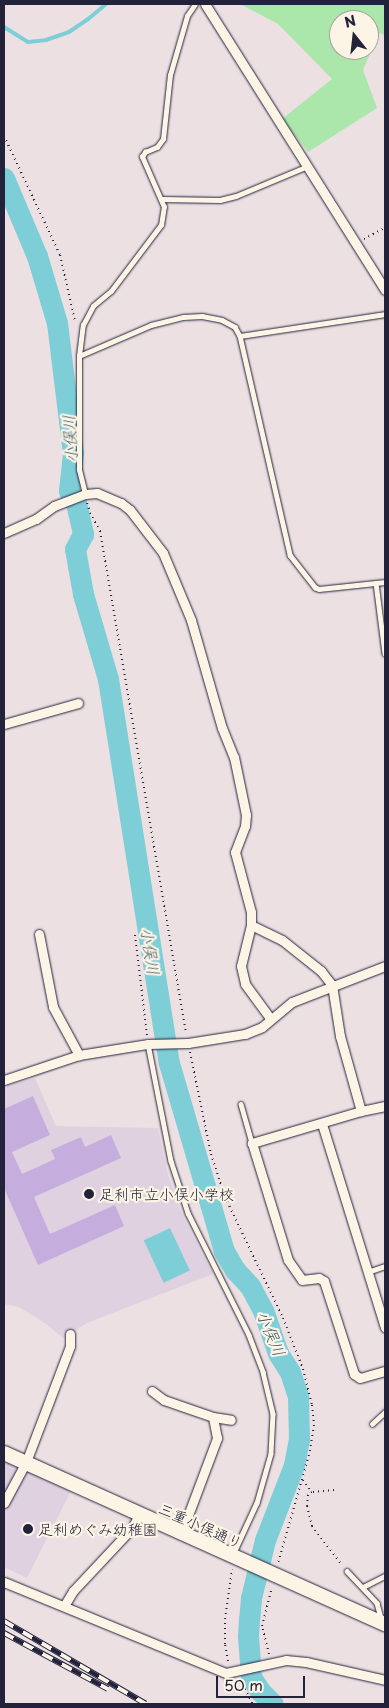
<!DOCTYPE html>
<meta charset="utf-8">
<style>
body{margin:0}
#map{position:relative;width:389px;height:1708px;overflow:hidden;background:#ece0e3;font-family:"Playpen Sans","Klee One",sans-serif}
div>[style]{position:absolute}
.built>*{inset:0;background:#e0d1e1}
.green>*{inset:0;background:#abe6ab}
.water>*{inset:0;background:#7eced8;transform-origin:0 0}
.stream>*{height:4px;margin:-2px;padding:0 2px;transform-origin:2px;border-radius:2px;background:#7eced8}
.river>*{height:21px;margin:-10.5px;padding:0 10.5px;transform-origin:10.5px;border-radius:10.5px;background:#7eced8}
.building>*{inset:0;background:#c5aedd}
.path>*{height:2px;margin-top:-1px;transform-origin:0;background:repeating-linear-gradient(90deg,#22223b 0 1px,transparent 0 5px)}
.roads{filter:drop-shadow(0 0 1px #22223b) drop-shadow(0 0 1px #22223b)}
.lane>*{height:4.5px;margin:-2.25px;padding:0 2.25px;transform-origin:2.25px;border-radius:2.25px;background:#fcf5e5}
.street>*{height:9px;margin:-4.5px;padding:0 4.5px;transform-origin:4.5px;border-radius:4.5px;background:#fcf5e5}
.secondary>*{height:14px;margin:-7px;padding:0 7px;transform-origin:7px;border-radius:7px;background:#fcf5e5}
.rail>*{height:5.5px;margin-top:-2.75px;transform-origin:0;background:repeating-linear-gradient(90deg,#fcf5e5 0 11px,#22223b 0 22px);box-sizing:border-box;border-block:1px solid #22223b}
.dots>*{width:14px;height:14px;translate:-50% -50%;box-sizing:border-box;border:2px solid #fcf5e5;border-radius:50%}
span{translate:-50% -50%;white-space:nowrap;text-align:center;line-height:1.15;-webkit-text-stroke:4.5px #fcf5e5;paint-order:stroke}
.poi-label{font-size:15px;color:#22223b}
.left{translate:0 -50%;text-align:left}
.street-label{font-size:15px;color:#22223b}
.water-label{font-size:16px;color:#3e566a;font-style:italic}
.frame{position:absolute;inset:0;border:5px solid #22223b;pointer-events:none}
.north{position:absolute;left:329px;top:10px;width:50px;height:50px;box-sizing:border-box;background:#fcf5e5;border:1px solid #a5a1a1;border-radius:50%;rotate:344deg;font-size:14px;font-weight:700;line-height:20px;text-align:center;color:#22223b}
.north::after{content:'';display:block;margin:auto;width:18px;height:22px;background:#22223b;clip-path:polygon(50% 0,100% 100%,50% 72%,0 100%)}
.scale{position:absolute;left:216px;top:1676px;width:89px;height:22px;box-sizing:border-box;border:2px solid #22223b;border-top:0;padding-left:6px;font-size:15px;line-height:18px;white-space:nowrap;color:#22223b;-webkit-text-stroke:4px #fcf5e5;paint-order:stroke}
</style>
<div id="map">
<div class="built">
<div style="clip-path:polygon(35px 1078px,56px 1126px,158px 1128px,168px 1175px,182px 1214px,213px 1274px,87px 1323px,63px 1338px,46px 1324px,19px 1307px,4px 1304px,4px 1087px)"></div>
<div style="clip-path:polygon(4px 1461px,71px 1491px,27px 1578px,4px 1567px)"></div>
</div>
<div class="green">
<div style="clip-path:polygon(evenodd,240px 4px,385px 4px,385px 35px,379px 33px,363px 70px,377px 108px,308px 152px,282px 119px,332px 79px,278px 24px,240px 4px,339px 20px,369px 20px,369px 50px,339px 50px,339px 20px)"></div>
</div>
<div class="water">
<div style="left:170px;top:1228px;width:47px;height:29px;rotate:65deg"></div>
</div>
<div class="stream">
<div style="left:4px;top:27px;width:28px;rotate:32deg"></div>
<div style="left:28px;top:42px;width:18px;rotate:-6deg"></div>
<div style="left:46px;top:40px;width:24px;rotate:-19deg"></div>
<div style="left:69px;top:32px;width:22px;rotate:-34deg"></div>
<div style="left:87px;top:20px;width:25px;rotate:-40deg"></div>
</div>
<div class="river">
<div style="left:4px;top:178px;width:85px;rotate:67.1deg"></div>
<div style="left:37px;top:256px;width:70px;rotate:73.4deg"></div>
<div style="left:57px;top:323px;width:131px;rotate:83deg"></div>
<div style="left:73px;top:453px;width:38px;rotate:96deg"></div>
<div style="left:69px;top:491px;width:14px;rotate:60deg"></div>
<div style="left:76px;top:503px;width:32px;rotate:77deg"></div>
<div style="left:83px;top:534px;width:17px;rotate:118deg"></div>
<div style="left:75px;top:549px;width:46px;rotate:79.9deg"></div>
<div style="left:83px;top:594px;width:89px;rotate:73.6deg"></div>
<div style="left:108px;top:679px;width:389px;rotate:81deg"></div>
<div style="left:169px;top:1063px;width:196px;rotate:73.7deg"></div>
<div style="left:224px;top:1251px;width:22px;rotate:60deg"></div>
<div style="left:235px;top:1270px;width:22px;rotate:47deg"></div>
<div style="left:250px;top:1286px;width:27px;rotate:62deg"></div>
<div style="left:263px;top:1310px;width:46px;rotate:70.8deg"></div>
<div style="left:278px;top:1353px;width:22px;rotate:58deg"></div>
<div style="left:290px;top:1372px;width:25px;rotate:72deg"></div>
<div style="left:298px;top:1396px;width:43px;rotate:88.7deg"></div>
<div style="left:299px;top:1439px;width:26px;rotate:101deg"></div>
<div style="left:294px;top:1465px;width:80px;rotate:111.1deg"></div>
<div style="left:265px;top:1540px;width:60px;rotate:103.6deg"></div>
<div style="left:251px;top:1598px;width:21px;rotate:95deg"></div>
<div style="left:249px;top:1619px;width:17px;rotate:93deg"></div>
<div style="left:248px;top:1636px;width:41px;rotate:85.8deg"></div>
<div style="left:251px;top:1677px;width:17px;rotate:57deg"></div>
<div style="left:260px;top:1691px;width:18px;rotate:45deg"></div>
</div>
<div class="building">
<div style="clip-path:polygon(33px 1096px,50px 1135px,12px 1152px,22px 1174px,55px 1159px,51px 1150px,81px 1137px,85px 1147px,111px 1135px,121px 1158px,34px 1197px,50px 1234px,115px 1205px,124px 1226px,38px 1265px,4px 1188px,4px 1109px)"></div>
</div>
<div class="path">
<div style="left:4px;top:136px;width:132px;rotate:64.8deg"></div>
<div style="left:60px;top:255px;width:68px;rotate:77.2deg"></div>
<div style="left:364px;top:239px;width:24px;rotate:-28deg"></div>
<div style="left:87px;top:503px;width:10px;rotate:73deg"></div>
<div style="left:90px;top:513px;width:21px;rotate:61deg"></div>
<div style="left:100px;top:531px;width:509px;rotate:80.28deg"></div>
<div style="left:135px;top:935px;width:101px;rotate:83.2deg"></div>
<div style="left:190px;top:1052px;width:104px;rotate:78.4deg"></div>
<div style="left:211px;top:1154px;width:45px;rotate:72deg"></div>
<div style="left:225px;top:1197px;width:134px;rotate:64.4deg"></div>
<div style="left:283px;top:1318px;width:55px;rotate:68.6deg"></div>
<div style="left:303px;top:1369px;width:37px;rotate:76deg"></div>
<div style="left:312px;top:1405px;width:20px;rotate:84deg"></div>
<div style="left:314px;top:1425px;width:30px;rotate:99deg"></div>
<div style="left:309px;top:1455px;width:112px;rotate:106deg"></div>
<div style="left:303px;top:1480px;width:15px;rotate:53deg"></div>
<div style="left:334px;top:1490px;width:22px;rotate:175deg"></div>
<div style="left:312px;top:1492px;width:5px;rotate:143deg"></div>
<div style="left:308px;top:1495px;width:11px;rotate:95deg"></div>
<div style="left:307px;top:1506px;width:21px;rotate:76deg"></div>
<div style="left:312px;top:1526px;width:49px;rotate:52.4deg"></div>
<div style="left:269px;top:1654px;width:29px;rotate:-104deg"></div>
<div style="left:262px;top:1626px;width:40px;rotate:-75.6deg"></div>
<div style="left:228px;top:1661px;width:17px;rotate:-100deg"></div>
<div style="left:225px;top:1644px;width:25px;rotate:-90deg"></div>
<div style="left:225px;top:1619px;width:50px;rotate:-82deg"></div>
<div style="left:240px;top:1680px;width:27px;rotate:62deg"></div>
</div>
<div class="roads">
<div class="lane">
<div style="left:162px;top:199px;width:58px;rotate:1deg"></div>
<div style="left:220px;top:200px;width:16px;rotate:-14deg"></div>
<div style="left:236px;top:196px;width:78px;rotate:-22.6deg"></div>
<div style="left:240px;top:336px;width:147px;rotate:-8.6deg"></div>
<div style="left:79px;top:356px;width:78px;rotate:-23.3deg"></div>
<div style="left:151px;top:325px;width:33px;rotate:-14deg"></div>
<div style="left:183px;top:317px;width:19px;rotate:-3deg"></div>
<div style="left:202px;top:316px;width:20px;rotate:11deg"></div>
<div style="left:222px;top:320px;width:15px;rotate:28deg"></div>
<div style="left:235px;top:327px;width:10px;rotate:61deg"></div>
<div style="left:240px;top:336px;width:225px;rotate:77.1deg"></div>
<div style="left:290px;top:555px;width:41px;rotate:52deg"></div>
<div style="left:315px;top:587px;width:4px;rotate:27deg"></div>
<div style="left:319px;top:589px;width:66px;rotate:-6.1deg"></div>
<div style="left:85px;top:494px;width:25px;rotate:-104deg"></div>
<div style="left:79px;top:470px;width:114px;rotate:-90deg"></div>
<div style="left:79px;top:356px;width:31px;rotate:-83deg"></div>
<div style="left:83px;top:325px;width:21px;rotate:-62deg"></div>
<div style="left:93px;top:306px;width:23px;rotate:-40deg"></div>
<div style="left:111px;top:291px;width:83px;rotate:-52.9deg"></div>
<div style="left:161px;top:225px;width:18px;rotate:-81deg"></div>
<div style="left:164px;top:207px;width:55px;rotate:-113.7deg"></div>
<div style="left:142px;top:157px;width:6px;rotate:-59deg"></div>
<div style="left:145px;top:152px;width:13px;rotate:-23deg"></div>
<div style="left:157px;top:147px;width:10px;rotate:-53deg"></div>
<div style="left:163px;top:139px;width:64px;rotate:-83.8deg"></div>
<div style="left:170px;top:75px;width:61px;rotate:-73.9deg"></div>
<div style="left:187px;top:16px;width:14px;rotate:-56deg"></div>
<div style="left:376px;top:583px;width:71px;rotate:82.7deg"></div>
<div style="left:148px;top:1044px;width:119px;rotate:78.9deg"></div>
<div style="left:171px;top:1161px;width:55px;rotate:71.9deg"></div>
<div style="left:188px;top:1213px;width:136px;rotate:63.4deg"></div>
<div style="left:249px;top:1335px;width:40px;rotate:69deg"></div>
<div style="left:263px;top:1372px;width:43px;rotate:76.6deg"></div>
<div style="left:273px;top:1414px;width:40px;rotate:92.9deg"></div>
<div style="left:271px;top:1454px;width:51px;rotate:105.9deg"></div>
<div style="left:257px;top:1503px;width:57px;rotate:114.8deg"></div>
<div style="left:241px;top:1104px;width:41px;rotate:74.2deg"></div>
<div style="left:368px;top:1272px;width:18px;rotate:-19deg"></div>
<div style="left:372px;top:1424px;width:18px;rotate:-43deg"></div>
<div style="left:347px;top:1571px;width:44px;rotate:46.8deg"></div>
<div style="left:377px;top:1603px;width:16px;rotate:75deg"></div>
<div style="left:363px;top:1587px;width:25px;rotate:-27deg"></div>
</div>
<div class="street">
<div style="left:205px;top:4px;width:338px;rotate:57.8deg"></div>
<div style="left:4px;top:533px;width:35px;rotate:-24deg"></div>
<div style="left:36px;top:519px;width:22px;rotate:-36deg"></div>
<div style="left:54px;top:506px;width:33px;rotate:-21deg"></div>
<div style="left:85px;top:494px;width:12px;rotate:-5deg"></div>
<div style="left:97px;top:493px;width:26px;rotate:23deg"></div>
<div style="left:121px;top:503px;width:11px;rotate:38deg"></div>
<div style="left:130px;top:510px;width:54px;rotate:52.5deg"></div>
<div style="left:163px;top:553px;width:73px;rotate:67.3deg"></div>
<div style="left:191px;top:620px;width:112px;rotate:74deg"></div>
<div style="left:222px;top:728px;width:31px;rotate:68deg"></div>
<div style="left:234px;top:757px;width:59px;rotate:78.3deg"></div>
<div style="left:246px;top:815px;width:11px;rotate:95deg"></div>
<div style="left:245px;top:826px;width:28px;rotate:111deg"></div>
<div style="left:235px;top:852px;width:62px;rotate:75.1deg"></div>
<div style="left:251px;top:912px;width:13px;rotate:90deg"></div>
<div style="left:251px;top:925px;width:42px;rotate:103.7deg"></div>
<div style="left:241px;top:966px;width:18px;rotate:77deg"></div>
<div style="left:245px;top:984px;width:42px;rotate:53.7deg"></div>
<div style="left:4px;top:724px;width:77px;rotate:-15.8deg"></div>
<div style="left:251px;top:925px;width:34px;rotate:26deg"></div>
<div style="left:282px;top:940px;width:50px;rotate:38.5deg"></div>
<div style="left:321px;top:971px;width:18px;rotate:52deg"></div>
<div style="left:332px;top:985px;width:52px;rotate:81.1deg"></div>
<div style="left:340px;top:1036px;width:78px;rotate:74.4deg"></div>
<div style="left:39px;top:934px;width:74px;rotate:79.1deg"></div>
<div style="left:53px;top:1007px;width:55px;rotate:61.6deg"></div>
<div style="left:4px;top:1080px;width:79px;rotate:-18.4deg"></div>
<div style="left:79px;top:1055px;width:70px;rotate:-9.1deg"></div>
<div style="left:148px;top:1044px;width:40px;rotate:-1.4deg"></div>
<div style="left:188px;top:1043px;width:58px;rotate:-9deg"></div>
<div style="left:245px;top:1034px;width:18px;rotate:-22deg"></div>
<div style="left:262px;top:1027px;width:39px;rotate:-40deg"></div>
<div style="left:292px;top:1002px;width:100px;rotate:-21.2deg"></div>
<div style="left:385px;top:1106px;width:25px;rotate:168deg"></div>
<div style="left:361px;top:1111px;width:114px;rotate:163.6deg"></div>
<div style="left:252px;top:1143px;width:122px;rotate:72.9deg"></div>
<div style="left:288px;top:1260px;width:24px;rotate:55deg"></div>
<div style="left:302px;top:1280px;width:17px;rotate:-7deg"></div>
<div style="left:319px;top:1278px;width:6px;rotate:31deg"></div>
<div style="left:324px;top:1281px;width:98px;rotate:72.1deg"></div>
<div style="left:354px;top:1374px;width:7px;rotate:34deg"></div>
<div style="left:360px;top:1378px;width:26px;rotate:-16deg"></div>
<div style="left:322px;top:1124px;width:213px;rotate:72.8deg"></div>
<div style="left:152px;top:1391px;width:15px;rotate:37deg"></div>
<div style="left:164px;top:1400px;width:52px;rotate:19.1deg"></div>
<div style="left:4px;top:1503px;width:47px;rotate:-61.8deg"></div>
<div style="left:26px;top:1462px;width:124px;rotate:-69.2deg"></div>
<div style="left:70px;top:1346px;width:12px;rotate:-90deg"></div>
<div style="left:181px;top:1534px;width:103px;rotate:-69.4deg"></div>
<div style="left:217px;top:1438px;width:21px;rotate:-101deg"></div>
<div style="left:213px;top:1417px;width:18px;rotate:9deg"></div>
<div style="left:4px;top:1582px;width:240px;rotate:22.3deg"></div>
<div style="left:226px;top:1673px;width:61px;rotate:-12.2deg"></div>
<div style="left:286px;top:1660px;width:20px;rotate:6deg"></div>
<div style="left:306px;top:1662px;width:81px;rotate:12.8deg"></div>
<div style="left:64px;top:1606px;width:17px;rotate:-59deg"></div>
<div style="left:73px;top:1591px;width:86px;rotate:-46.9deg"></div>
<div style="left:132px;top:1528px;width:15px;rotate:-62deg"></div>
</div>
<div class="secondary">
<div style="left:4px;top:1453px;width:418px;rotate:24.2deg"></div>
</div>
</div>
<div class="rail">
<div style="left:4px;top:1621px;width:164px;rotate:30.3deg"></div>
<div style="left:4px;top:1633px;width:118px;rotate:28.3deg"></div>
</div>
<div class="dots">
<div style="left:89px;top:1194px;background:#22223b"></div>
<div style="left:28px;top:1529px;background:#22223b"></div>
</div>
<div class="poi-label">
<span class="left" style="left:99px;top:1194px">足利市立小俣小学校</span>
<span class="left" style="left:38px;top:1529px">足利めぐみ幼稚園</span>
</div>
<div class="street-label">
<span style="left:201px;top:1525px;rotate:24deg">三重小俣通り</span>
</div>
<div class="water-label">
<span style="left:69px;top:439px;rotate:-94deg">小俣川</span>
<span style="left:151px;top:951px;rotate:81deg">小俣川</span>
<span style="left:272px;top:1333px;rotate:67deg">小俣川</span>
</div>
<div class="frame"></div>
<div class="north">N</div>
<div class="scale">50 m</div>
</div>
